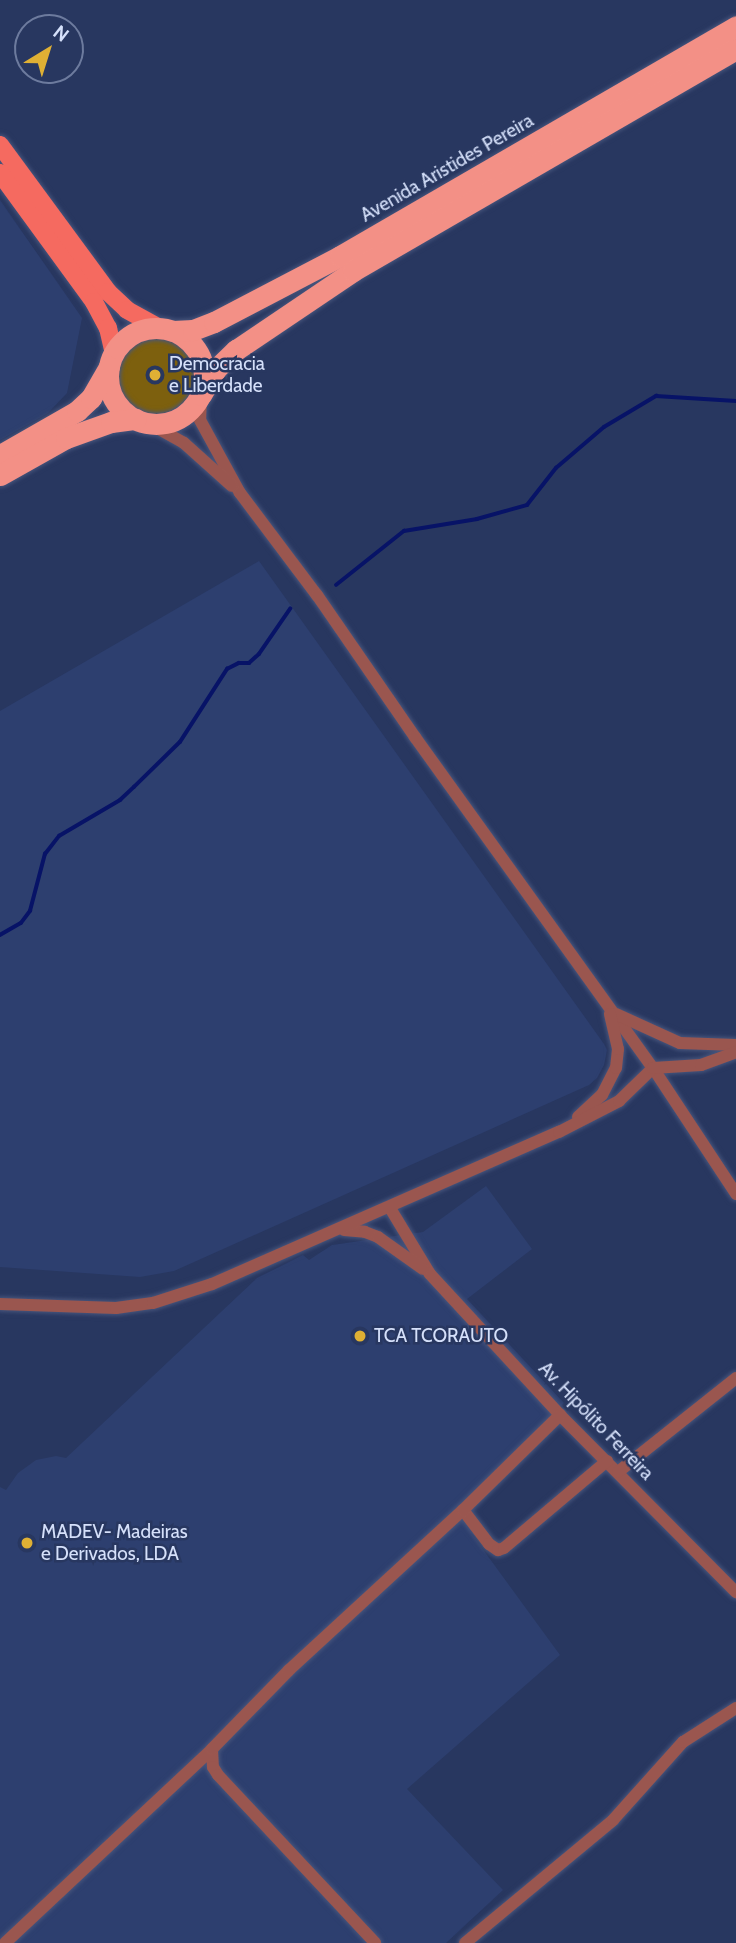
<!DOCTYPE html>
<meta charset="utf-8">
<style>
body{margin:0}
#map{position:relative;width:736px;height:1943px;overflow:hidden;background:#283760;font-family:Cabin,sans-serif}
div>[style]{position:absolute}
.built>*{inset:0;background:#2d3f6f}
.green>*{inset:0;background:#7d600e}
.round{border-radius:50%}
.stream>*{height:3.5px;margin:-1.75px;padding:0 1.75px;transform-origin:1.75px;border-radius:1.75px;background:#071367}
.roads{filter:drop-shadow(0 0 2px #47557c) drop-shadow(0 0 2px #47557c)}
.street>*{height:12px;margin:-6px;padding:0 6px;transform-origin:6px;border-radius:6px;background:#9a564f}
.primary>*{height:18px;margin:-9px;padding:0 9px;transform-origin:9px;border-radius:9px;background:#f56a60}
.highway>*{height:21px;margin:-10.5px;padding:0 10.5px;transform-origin:10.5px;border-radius:10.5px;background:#f39086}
.highway>.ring{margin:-10.5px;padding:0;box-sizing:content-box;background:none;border:21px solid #f39086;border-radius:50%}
.dots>*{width:19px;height:19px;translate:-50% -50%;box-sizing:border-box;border:4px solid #283760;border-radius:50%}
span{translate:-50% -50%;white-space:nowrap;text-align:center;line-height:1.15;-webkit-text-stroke:5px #283760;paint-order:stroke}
.street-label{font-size:19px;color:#d5e0fa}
.poi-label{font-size:19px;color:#d5e0fa}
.left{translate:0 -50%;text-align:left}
.north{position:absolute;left:14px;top:14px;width:70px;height:70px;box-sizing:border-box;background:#283760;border:2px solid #6d7b9e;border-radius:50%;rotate:38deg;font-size:19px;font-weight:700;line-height:28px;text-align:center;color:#d5e0fa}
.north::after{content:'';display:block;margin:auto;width:24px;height:32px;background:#dfb034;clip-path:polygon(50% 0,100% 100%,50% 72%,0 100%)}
</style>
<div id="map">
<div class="built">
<div style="clip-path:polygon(0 200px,82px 318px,67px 393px,48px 413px,0 440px)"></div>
<div style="clip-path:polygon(259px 561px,604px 1044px,607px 1050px,604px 1065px,597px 1078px,589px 1085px,174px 1271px,140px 1277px,0 1267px,0 711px)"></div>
<div style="clip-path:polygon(486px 1186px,532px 1249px,467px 1299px,564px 1403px,460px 1505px,500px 1557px,471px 1533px,560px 1655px,407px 1789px,503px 1890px,446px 1943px,0 1943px,0 1487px,6px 1490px,18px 1473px,36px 1460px,56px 1456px,66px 1458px,257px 1278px,303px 1255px,309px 1260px,332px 1245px,423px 1232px)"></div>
</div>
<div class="green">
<div class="round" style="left:118px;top:338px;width:76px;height:76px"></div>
</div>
<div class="stream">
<div style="left:336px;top:585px;width:87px;rotate:-38.5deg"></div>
<div style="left:404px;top:531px;width:74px;rotate:-9.3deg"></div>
<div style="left:477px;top:519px;width:52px;rotate:-15.6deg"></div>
<div style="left:527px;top:505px;width:47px;rotate:-51.9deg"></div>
<div style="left:556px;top:468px;width:63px;rotate:-40.5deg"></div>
<div style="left:604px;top:427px;width:61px;rotate:-30.8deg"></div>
<div style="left:656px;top:396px;width:80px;rotate:3.6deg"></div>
<div style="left:0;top:935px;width:24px;rotate:-30deg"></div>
<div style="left:21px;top:923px;width:15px;rotate:-53deg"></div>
<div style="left:30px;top:911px;width:59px;rotate:-75.3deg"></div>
<div style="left:45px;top:854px;width:23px;rotate:-52deg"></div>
<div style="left:59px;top:836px;width:71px;rotate:-30.5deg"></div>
<div style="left:120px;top:800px;width:19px;rotate:-43deg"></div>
<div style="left:134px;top:787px;width:64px;rotate:-44.4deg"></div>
<div style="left:180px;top:742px;width:87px;rotate:-57.2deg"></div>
<div style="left:227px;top:669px;width:13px;rotate:-27deg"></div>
<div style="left:239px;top:663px;width:10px"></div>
<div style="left:249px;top:663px;width:13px;rotate:-42deg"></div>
<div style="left:259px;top:654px;width:55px;rotate:-55.4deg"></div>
</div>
<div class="roads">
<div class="street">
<div style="left:201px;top:395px;width:25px;rotate:92deg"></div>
<div style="left:200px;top:420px;width:83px;rotate:61.3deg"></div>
<div style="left:240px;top:493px;width:128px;rotate:53deg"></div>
<div style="left:317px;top:595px;width:173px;rotate:55.4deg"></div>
<div style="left:415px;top:737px;width:408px;rotate:54.3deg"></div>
<div style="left:653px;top:1068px;width:151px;rotate:56.6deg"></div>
<div style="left:150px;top:424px;width:39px;rotate:29deg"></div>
<div style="left:184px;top:443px;width:64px;rotate:41.9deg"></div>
<div style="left:616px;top:1014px;width:70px;rotate:24.4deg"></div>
<div style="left:680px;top:1043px;width:56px;rotate:2deg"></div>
<div style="left:578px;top:1117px;width:33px;rotate:-43deg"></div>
<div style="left:602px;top:1095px;width:30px;rotate:-63deg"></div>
<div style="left:616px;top:1068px;width:19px;rotate:-84deg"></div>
<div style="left:618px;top:1049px;width:36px;rotate:-103deg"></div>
<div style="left:390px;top:1208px;width:77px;rotate:58.8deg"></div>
<div style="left:430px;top:1274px;width:192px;rotate:47.3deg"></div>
<div style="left:560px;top:1415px;width:250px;rotate:45.2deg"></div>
<div style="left:344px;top:1230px;width:21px;rotate:5deg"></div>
<div style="left:365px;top:1232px;width:14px;rotate:21deg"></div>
<div style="left:378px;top:1237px;width:55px;rotate:35.4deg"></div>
<div style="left:0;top:1304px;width:116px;rotate:2deg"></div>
<div style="left:116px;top:1308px;width:37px;rotate:-8deg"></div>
<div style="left:153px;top:1303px;width:62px;rotate:-17.9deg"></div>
<div style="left:212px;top:1284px;width:379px;rotate:-23.7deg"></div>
<div style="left:559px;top:1132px;width:68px;rotate:-27.3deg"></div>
<div style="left:619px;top:1101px;width:47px;rotate:-44.1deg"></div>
<div style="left:653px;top:1068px;width:48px;rotate:-3.6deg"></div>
<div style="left:701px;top:1065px;width:37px;rotate:-20deg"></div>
<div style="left:618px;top:1472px;width:151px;rotate:-38.5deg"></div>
<div style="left:463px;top:1510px;width:43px;rotate:52.6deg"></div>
<div style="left:489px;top:1544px;width:11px;rotate:34deg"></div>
<div style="left:498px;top:1550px;width:6px;rotate:-18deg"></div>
<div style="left:504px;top:1548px;width:135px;rotate:-40.2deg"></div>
<div style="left:212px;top:1749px;width:18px;rotate:87deg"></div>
<div style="left:213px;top:1767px;width:9px;rotate:58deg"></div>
<div style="left:218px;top:1775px;width:230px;rotate:46.9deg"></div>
<div style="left:5px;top:1943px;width:284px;rotate:-43.1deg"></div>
<div style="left:212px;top:1749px;width:110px;rotate:-45.7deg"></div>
<div style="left:289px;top:1670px;width:236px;rotate:-42.6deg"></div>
<div style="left:463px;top:1510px;width:136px;rotate:-44.4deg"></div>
<div style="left:465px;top:1943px;width:192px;rotate:-39.7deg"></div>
<div style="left:613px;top:1820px;width:105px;rotate:-48.1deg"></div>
<div style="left:683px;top:1742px;width:63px;rotate:-32.7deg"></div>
</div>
<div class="primary">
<div style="left:0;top:145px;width:182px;rotate:53.7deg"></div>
<div style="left:108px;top:292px;width:26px;rotate:43deg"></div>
<div style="left:127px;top:310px;width:38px;rotate:29deg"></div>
<div style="left:0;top:173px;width:160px;rotate:53.9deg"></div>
<div style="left:94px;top:302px;width:30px;rotate:62deg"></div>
<div style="left:108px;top:328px;width:27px;rotate:77deg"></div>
</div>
<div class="highway">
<div class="ring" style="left:108px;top:328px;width:75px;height:75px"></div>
<div style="left:173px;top:331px;width:20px;rotate:-3deg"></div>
<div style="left:193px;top:330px;width:22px;rotate:-21deg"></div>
<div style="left:214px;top:322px;width:142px;rotate:-27.6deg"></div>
<div style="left:340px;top:256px;width:458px;rotate:-30.1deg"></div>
<div style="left:201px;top:395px;width:30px;rotate:-60deg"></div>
<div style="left:216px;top:369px;width:28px;rotate:-44deg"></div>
<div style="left:236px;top:350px;width:141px;rotate:-34deg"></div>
<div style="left:353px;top:271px;width:443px;rotate:-30.1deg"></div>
<div style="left:0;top:455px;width:89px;rotate:-29.7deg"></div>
<div style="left:77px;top:411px;width:19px;rotate:-43deg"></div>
<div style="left:91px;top:398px;width:36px;rotate:-60deg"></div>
<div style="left:0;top:475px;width:76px;rotate:-29.3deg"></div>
<div style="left:66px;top:438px;width:48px;rotate:-19.6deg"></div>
<div style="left:111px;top:422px;width:25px;rotate:-7deg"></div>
</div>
</div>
<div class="dots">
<div style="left:155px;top:375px;background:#dfb034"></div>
<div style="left:360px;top:1336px;background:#dfb034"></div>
<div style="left:27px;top:1543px;background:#dfb034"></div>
</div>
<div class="street-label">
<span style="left:447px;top:168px;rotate:-30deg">Avenida Aristides Pereira</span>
<span style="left:596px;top:1421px;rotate:46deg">Av. Hipólito Ferreira</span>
</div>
<div class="poi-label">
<span class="left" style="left:169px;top:375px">Democracia<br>e Liberdade</span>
<span class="left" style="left:374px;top:1336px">TCA TCORAUTO</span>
<span class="left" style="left:41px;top:1543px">MADEV- Madeiras<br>e Derivados, LDA</span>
</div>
<div class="north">N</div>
</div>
